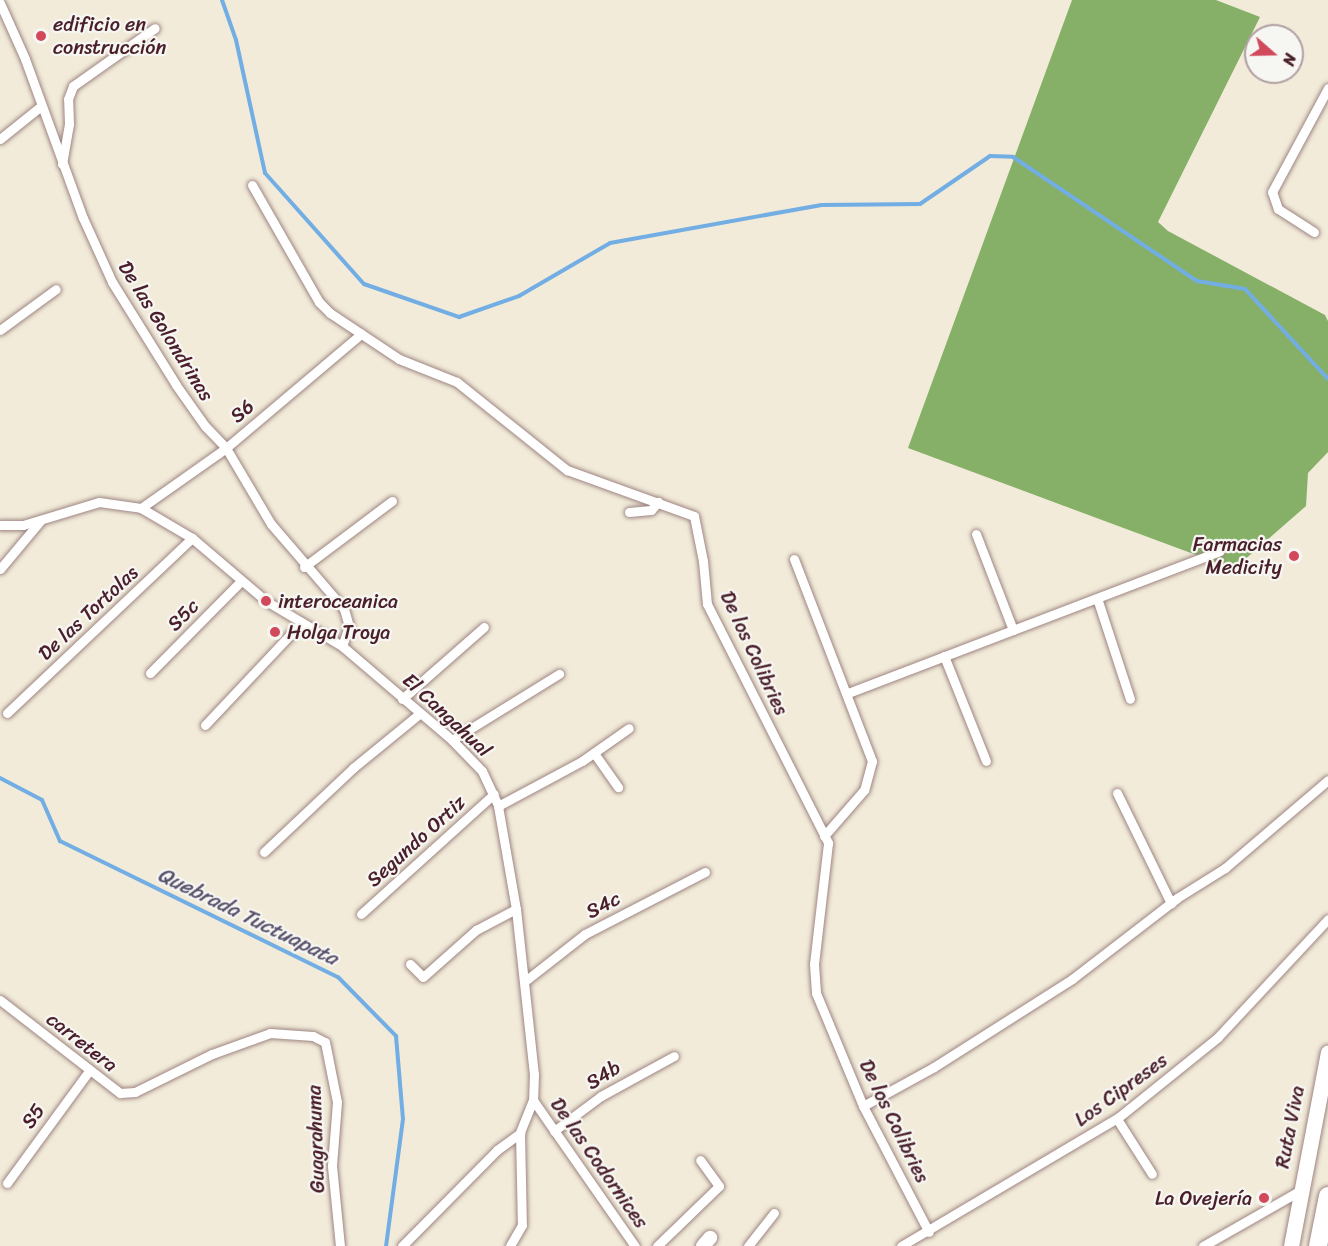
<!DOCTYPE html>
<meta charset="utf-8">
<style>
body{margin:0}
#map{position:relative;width:1328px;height:1246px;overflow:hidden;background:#f2ebd9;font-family:Sriracha,sans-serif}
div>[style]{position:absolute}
.forest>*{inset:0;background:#86b068}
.stream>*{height:4px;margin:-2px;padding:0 2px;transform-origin:2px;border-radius:2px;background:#72aee4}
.roads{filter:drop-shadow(0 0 2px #9e8582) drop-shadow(0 0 2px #9e8582)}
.street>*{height:9px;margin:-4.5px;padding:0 4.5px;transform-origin:4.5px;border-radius:4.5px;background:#fff}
.secondary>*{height:14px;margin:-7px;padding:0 7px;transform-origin:7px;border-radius:7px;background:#fff}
.primary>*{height:15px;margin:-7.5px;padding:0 7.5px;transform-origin:7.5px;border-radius:7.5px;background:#fff}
.highway>*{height:18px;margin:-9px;padding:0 9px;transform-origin:9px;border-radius:9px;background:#fff}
.dots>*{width:16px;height:16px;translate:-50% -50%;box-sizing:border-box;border:3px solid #f6f6f2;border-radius:50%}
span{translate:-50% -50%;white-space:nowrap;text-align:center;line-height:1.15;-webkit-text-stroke:4.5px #f6f6f2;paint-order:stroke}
.poi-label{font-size:20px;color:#4a1f2b}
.left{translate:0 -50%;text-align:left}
.right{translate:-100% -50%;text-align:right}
.street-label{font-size:20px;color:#4a1f2b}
.water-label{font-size:21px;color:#58516c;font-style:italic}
.north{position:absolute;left:1244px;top:24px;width:60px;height:60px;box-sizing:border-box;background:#f6f6f2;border:2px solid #b1a0a2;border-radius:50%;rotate:110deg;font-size:16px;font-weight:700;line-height:24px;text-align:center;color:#4a1f2b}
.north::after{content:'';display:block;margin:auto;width:21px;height:27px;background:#d1495b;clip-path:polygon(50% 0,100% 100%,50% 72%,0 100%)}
</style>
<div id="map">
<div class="forest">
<div style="clip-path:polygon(1072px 0,1216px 0,1260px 17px,1158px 222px,1168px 231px,1325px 315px,1328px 321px,1328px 452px,1308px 473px,1306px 506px,1234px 569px,908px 448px)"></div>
</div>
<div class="stream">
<div style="left:222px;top:0;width:42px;rotate:70.7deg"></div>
<div style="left:236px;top:40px;width:136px;rotate:77.7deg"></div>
<div style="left:265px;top:173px;width:149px;rotate:48.3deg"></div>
<div style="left:364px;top:284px;width:101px;rotate:19.2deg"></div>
<div style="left:459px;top:317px;width:64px;rotate:-19.3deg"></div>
<div style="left:519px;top:296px;width:105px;rotate:-30.2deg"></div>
<div style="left:610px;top:243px;width:215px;rotate:-10.2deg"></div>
<div style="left:822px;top:205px;width:98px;rotate:-0.6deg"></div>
<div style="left:920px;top:204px;width:85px;rotate:-34.4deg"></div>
<div style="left:990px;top:156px;width:23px;rotate:2deg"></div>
<div style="left:1013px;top:157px;width:222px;rotate:34deg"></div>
<div style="left:1197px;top:281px;width:49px;rotate:9.5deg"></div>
<div style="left:1245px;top:289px;width:122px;rotate:47.3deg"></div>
<div style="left:0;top:778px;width:47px;rotate:27.6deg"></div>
<div style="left:42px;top:800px;width:45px;rotate:66.3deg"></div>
<div style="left:60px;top:841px;width:309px;rotate:26.1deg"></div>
<div style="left:338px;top:977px;width:83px;rotate:45.5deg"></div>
<div style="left:396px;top:1036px;width:83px;rotate:85.2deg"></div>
<div style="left:403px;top:1119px;width:128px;rotate:97.6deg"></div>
</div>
<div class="roads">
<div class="street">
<div style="left:0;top:3px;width:61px;rotate:65.9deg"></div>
<div style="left:25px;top:59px;width:169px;rotate:70deg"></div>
<div style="left:83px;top:218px;width:70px;rotate:65.6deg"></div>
<div style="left:112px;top:282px;width:121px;rotate:58.1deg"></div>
<div style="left:176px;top:385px;width:50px;rotate:54.7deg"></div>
<div style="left:205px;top:426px;width:30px;rotate:46deg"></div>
<div style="left:226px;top:448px;width:88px;rotate:59.4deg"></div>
<div style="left:271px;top:524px;width:112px;rotate:49.3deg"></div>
<div style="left:344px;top:609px;width:18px;rotate:74deg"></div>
<div style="left:349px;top:626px;width:21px;rotate:109deg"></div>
<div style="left:0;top:139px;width:53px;rotate:-38.8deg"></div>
<div style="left:62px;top:164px;width:41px;rotate:-80.1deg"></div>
<div style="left:69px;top:124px;width:25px;rotate:-92deg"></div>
<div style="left:68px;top:99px;width:14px;rotate:-69deg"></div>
<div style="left:73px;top:86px;width:100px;rotate:-35.3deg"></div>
<div style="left:252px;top:185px;width:135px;rotate:60.2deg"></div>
<div style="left:319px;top:302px;width:16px;rotate:45deg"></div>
<div style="left:330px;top:313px;width:83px;rotate:33.7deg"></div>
<div style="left:399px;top:359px;width:62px;rotate:21.6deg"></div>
<div style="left:457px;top:382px;width:141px;rotate:38.7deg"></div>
<div style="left:567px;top:470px;width:135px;rotate:19.9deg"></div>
<div style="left:694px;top:516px;width:46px;rotate:78.7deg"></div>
<div style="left:703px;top:561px;width:43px;rotate:84.7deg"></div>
<div style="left:707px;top:604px;width:268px;rotate:63.1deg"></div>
<div style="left:828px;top:843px;width:122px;rotate:96.6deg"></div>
<div style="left:814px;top:964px;width:29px;rotate:86deg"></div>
<div style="left:816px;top:993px;width:122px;rotate:67.4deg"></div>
<div style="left:863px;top:1106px;width:142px;rotate:62.4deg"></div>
<div style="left:1314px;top:232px;width:43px;rotate:-147.4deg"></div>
<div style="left:1278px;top:209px;width:18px;rotate:-109deg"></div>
<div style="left:1272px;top:192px;width:118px;rotate:-61.7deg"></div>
<div style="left:0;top:330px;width:69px;rotate:-36.2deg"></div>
<div style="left:141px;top:508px;width:104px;rotate:-35.2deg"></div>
<div style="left:226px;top:448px;width:177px;rotate:-40.2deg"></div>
<div style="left:629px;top:512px;width:22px;rotate:-5deg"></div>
<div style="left:651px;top:510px;width:11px;rotate:-49deg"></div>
<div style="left:0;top:525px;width:23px"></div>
<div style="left:23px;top:525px;width:79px;rotate:-16.8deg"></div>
<div style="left:99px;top:502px;width:42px;rotate:8.1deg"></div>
<div style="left:141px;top:508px;width:59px;rotate:30.5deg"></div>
<div style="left:192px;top:538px;width:97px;rotate:40.4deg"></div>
<div style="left:266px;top:601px;width:88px;rotate:30.6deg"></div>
<div style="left:342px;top:646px;width:145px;rotate:40.5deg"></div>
<div style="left:452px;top:740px;width:43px;rotate:45.9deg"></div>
<div style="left:482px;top:771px;width:38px;rotate:65deg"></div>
<div style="left:498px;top:806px;width:105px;rotate:80.1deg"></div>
<div style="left:516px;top:909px;width:166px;rotate:83.8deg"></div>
<div style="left:534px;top:1074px;width:26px;rotate:92deg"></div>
<div style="left:533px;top:1100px;width:35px;rotate:112deg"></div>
<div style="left:520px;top:1133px;width:92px;rotate:88.8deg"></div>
<div style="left:522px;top:1225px;width:24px;rotate:120deg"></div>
<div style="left:976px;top:534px;width:103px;rotate:68.9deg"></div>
<div style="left:794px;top:559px;width:217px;rotate:68.9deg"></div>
<div style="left:872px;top:761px;width:30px;rotate:105deg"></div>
<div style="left:864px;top:790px;width:61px;rotate:131deg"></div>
<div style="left:304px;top:567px;width:110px;rotate:-36.9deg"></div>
<div style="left:0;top:569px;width:64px;rotate:-50.1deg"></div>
<div style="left:1097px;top:598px;width:106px;rotate:71.9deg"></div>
<div style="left:944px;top:656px;width:113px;rotate:68.2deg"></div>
<div style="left:150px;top:673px;width:128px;rotate:-45.3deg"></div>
<div style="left:848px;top:693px;width:398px;rotate:-20.9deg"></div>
<div style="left:402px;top:699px;width:109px;rotate:-41.3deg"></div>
<div style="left:7px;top:713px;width:255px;rotate:-43.4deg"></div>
<div style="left:205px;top:725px;width:141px;rotate:-46.7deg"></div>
<div style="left:452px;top:740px;width:126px;rotate:-31.7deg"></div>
<div style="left:594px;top:753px;width:42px;rotate:54.8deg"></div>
<div style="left:1117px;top:793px;width:123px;rotate:63.9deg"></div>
<div style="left:498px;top:806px;width:95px;rotate:-28.2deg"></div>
<div style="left:582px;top:761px;width:57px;rotate:-35.1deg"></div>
<div style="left:264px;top:852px;width:122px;rotate:-43.3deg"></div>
<div style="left:353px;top:768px;width:85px;rotate:-39.3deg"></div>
<div style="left:361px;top:914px;width:179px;rotate:-42.1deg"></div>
<div style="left:410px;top:964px;width:18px;rotate:45deg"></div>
<div style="left:423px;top:977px;width:71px;rotate:-41.6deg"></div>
<div style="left:476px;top:930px;width:45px;rotate:-27.7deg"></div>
<div style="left:525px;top:981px;width:76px;rotate:-38.1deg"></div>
<div style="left:585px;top:934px;width:135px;rotate:-27.3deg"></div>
<div style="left:0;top:1000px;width:152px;rotate:37.8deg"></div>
<div style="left:120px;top:1093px;width:15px;rotate:-4deg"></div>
<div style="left:135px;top:1092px;width:86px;rotate:-26.3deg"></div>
<div style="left:212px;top:1054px;width:62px;rotate:-19.9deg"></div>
<div style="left:270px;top:1033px;width:43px;rotate:4deg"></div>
<div style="left:313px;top:1036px;width:13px;rotate:27deg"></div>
<div style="left:325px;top:1042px;width:61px;rotate:78.7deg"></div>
<div style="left:337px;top:1102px;width:64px;rotate:94.5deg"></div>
<div style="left:332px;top:1166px;width:80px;rotate:84.3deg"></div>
<div style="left:533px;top:1100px;width:178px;rotate:55.1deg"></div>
<div style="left:863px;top:1106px;width:81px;rotate:-28.8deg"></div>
<div style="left:934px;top:1067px;width:164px;rotate:-32.5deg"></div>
<div style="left:1072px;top:979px;width:133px;rotate:-37.6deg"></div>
<div style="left:1177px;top:898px;width:57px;rotate:-32deg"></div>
<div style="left:1225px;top:868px;width:135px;rotate:-40.5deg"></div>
<div style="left:1117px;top:1119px;width:65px;rotate:57.5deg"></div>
<div style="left:554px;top:1131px;width:59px;rotate:-36.7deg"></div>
<div style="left:601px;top:1096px;width:83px;rotate:-28.7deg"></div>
<div style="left:7px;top:1183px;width:139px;rotate:-53.8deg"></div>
<div style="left:402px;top:1246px;width:135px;rotate:-45.3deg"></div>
<div style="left:497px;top:1150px;width:29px;rotate:-36deg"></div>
<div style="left:657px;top:1246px;width:86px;rotate:-44.1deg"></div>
<div style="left:719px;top:1186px;width:32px;rotate:-126deg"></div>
<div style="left:748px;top:1246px;width:42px;rotate:-51.8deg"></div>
<div style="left:901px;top:1246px;width:253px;rotate:-30.6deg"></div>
<div style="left:1119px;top:1117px;width:127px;rotate:-38.9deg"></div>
<div style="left:1218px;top:1037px;width:161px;rotate:-47deg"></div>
<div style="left:1203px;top:1246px;width:113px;rotate:-29.7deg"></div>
</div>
<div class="secondary">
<div style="left:703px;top:1246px;width:11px;rotate:-49deg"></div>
</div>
<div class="primary">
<div style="left:1291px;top:1246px;width:197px;rotate:-79.2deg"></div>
</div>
<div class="highway">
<div style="left:1318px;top:1246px;width:51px;rotate:-78.7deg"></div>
</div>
</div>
<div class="dots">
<div style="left:41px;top:36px;background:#d1495b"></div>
<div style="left:1294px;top:556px;background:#d1495b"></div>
<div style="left:266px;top:601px;background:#d1495b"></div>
<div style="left:275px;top:632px;background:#d1495b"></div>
<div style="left:1264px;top:1198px;background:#d1495b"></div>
</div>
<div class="poi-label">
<span class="left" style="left:53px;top:36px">edificio en<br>construcción</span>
<span class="right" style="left:1282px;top:556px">Farmacias<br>Medicity</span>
<span class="left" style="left:278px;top:601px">interoceanica</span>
<span class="left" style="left:287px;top:632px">Holga Troya</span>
<span class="right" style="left:1252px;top:1198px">La Ovejería</span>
</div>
<div class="street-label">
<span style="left:166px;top:331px;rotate:58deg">De las Golondrinas</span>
<span style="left:242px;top:411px;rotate:-41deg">S6</span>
<span style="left:88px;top:613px;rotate:-43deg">De las Tortolas</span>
<span style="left:183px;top:615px;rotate:-45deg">S5c</span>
<span style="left:754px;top:653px;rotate:65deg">De los Colibries</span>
<span style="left:447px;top:715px;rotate:43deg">El Cangahual</span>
<span style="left:416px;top:841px;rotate:-42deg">Segundo Ortiz</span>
<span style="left:603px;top:905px;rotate:-27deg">S4c</span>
<span style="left:82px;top:1042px;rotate:38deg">carretera</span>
<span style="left:603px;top:1075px;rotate:-32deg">S4b</span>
<span style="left:1121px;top:1090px;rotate:-36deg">Los Cipreses</span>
<span style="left:33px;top:1116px;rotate:-54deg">S5</span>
<span style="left:894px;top:1121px;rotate:64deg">De los Colibries</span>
<span style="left:1290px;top:1127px;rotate:-79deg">Ruta Viva</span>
<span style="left:316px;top:1139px;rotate:-92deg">Guagrahuma</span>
<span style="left:599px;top:1163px;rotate:55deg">De las Codornices</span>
</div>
<div class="water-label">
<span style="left:248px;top:916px;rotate:26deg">Quebrada Tuctuapata</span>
</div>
<div class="north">N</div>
</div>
